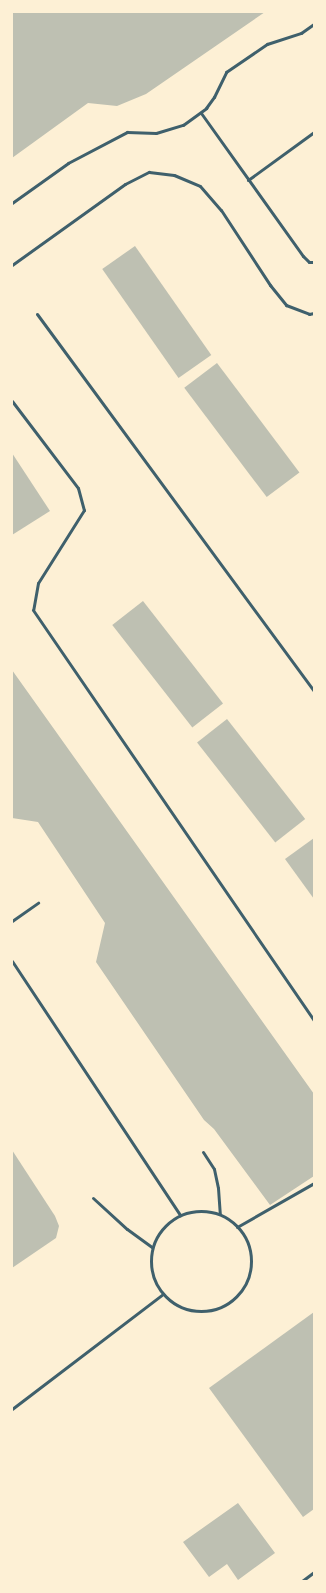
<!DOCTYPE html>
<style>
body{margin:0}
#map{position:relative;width:326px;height:1593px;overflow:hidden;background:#fdf0d5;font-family:"Asap Condensed",sans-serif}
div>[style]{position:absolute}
.building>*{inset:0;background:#bec0b2;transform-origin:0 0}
.service>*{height:3px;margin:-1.5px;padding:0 1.5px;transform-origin:1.5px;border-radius:1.5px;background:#3f606c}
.service>.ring{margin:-1.5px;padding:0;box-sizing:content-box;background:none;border:3px solid #3f606c;border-radius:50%}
span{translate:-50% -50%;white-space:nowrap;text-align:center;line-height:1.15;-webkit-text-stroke:3px #fdf0d5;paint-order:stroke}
.frame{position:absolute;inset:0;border:13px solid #fdf0d5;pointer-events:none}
</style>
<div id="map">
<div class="building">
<div style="clip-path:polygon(12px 12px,265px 12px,146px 94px,117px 106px,88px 103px,12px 158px)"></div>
<div style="left:135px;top:246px;width:133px;height:40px;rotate:55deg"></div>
<div style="left:217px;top:363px;width:137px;height:41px;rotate:53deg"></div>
<div style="clip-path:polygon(12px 453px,50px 511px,12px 535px)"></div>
<div style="left:143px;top:601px;width:130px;height:39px;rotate:52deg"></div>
<div style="clip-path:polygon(12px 670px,314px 1094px,314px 1176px,270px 1205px,214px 1129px,204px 1120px,96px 962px,105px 923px,38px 822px,12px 818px)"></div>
<div style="left:227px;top:719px;width:127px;height:38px;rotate:52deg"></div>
<div style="clip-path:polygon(314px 838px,314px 899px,285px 859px)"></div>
<div style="clip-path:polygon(12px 1150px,55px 1216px,59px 1226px,56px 1238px,12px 1268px)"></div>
<div style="clip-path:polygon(314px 1312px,314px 1509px,303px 1517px,209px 1388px)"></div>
<div style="clip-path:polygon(238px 1503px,275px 1553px,238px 1580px,227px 1564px,209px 1577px,183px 1542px)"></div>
</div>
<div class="service">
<div style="left:201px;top:113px;width:176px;rotate:54.5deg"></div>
<div style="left:303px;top:256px;width:8px;rotate:45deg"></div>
<div style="left:309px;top:262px;width:5px"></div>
<div style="left:248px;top:180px;width:82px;rotate:-36deg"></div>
<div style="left:12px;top:203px;width:69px;rotate:-35.5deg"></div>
<div style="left:68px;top:163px;width:67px;rotate:-27.7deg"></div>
<div style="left:127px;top:132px;width:29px;rotate:2deg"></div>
<div style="left:156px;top:133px;width:28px;rotate:-17deg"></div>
<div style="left:183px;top:125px;width:29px;rotate:-36deg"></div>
<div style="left:206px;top:108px;width:14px;rotate:-54deg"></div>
<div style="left:214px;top:97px;width:28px;rotate:-64deg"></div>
<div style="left:226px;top:72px;width:50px;rotate:-34.3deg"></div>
<div style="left:267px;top:44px;width:36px;rotate:-18deg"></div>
<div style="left:301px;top:33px;width:16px;rotate:-35deg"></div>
<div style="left:12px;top:265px;width:139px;rotate:-35.6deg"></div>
<div style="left:125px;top:184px;width:27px;rotate:-27deg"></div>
<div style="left:149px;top:172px;width:25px;rotate:7deg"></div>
<div style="left:174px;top:175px;width:28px;rotate:23deg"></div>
<div style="left:200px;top:186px;width:32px;rotate:49deg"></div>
<div style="left:221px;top:210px;width:90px;rotate:56.8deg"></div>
<div style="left:270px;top:285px;width:26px;rotate:51deg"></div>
<div style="left:286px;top:305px;width:25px;rotate:21deg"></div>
<div style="left:309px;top:314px;width:5px;rotate:-11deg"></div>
<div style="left:37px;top:314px;width:468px;rotate:53.7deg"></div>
<div style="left:12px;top:401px;width:109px;rotate:52.8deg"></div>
<div style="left:78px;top:488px;width:23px;rotate:75deg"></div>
<div style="left:84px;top:510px;width:86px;rotate:122.2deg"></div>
<div style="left:38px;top:583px;width:27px;rotate:100deg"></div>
<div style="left:33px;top:610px;width:497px;rotate:55.6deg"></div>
<div style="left:12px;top:921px;width:32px;rotate:-35deg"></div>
<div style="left:12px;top:961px;width:305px;rotate:56.5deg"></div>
<div style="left:203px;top:1152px;width:20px;rotate:57deg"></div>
<div style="left:214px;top:1169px;width:19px;rotate:78deg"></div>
<div style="left:218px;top:1188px;width:26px;rotate:86deg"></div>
<div style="left:93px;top:1198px;width:46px;rotate:42.4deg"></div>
<div style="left:127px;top:1229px;width:31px;rotate:36deg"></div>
<div class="ring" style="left:151px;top:1211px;width:97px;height:97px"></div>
<div style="left:237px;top:1227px;width:89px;rotate:-29.7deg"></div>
<div style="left:12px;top:1409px;width:190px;rotate:-37.3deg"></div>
<div style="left:302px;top:1581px;width:15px;rotate:-37deg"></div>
</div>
<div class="frame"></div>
</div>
